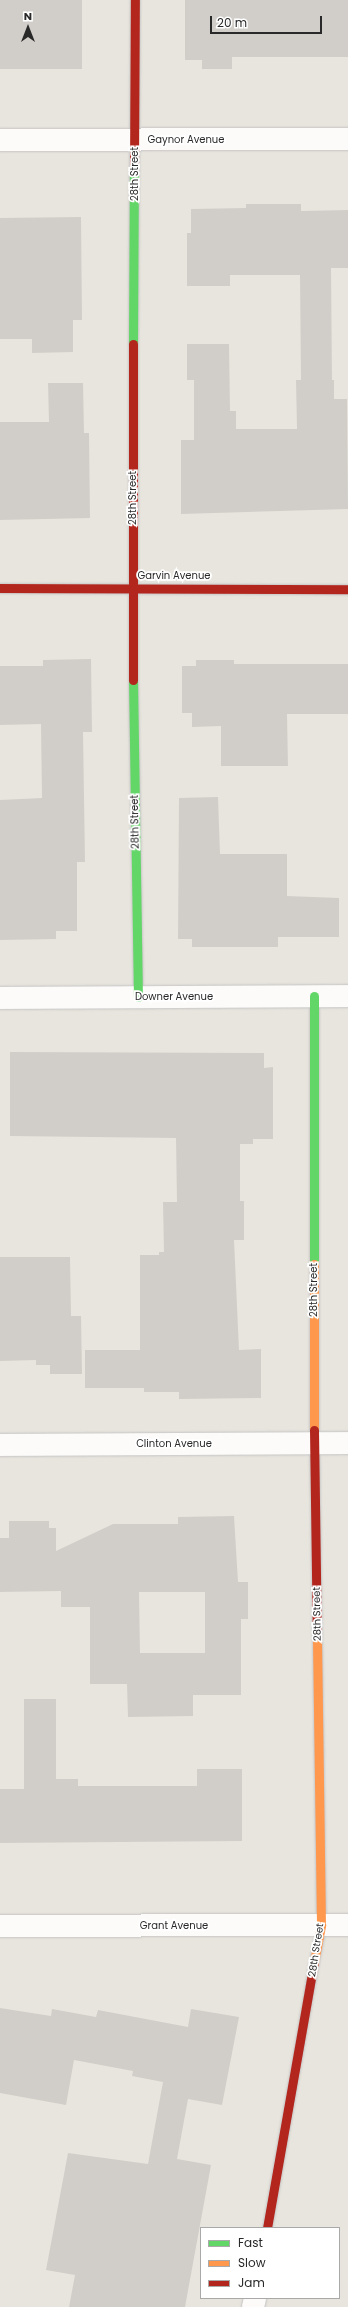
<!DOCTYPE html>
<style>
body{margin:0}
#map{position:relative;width:348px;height:2307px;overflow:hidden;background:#e8e5de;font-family:Poppins,sans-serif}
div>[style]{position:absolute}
.building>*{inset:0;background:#d1cec9;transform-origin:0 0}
.roads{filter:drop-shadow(0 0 1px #c5c4c4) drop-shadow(0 0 1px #c5c4c4)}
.street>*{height:22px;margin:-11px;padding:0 11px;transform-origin:11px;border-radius:11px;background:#fcfbfa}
.fast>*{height:9px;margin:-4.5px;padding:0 4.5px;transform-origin:4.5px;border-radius:4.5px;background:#63d668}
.slow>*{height:9px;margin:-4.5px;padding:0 4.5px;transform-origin:4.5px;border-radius:4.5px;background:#ff974d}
.jam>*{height:9px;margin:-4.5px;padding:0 4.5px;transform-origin:4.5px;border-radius:4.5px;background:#b3261e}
span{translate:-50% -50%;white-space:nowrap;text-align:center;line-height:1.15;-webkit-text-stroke:3.5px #fff;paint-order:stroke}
.street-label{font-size:10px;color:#292929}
.legend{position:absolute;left:200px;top:2227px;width:140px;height:72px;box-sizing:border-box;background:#fff;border:1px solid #a9a9a9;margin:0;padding:5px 7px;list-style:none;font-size:12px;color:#292929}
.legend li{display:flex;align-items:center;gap:8px;height:20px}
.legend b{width:20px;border:1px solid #a9a9a9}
.north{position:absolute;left:8px;top:8px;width:40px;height:40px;-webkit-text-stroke:3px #fff;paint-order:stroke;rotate:0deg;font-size:11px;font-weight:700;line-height:16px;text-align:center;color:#292929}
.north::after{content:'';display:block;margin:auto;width:14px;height:18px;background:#292929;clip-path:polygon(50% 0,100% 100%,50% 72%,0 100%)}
.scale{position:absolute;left:210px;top:16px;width:112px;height:18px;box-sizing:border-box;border:2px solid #292929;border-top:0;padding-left:5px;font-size:12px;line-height:14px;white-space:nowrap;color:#292929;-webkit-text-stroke:3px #fff;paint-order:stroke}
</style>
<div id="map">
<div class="building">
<div style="left:0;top:0;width:82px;height:69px"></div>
<div style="clip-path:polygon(185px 0,348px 0,348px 57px,232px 57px,232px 69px,202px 69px,202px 60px,185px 60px)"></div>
<div style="clip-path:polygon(246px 204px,301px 204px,301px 211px,348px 210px,348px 268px,331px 268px,332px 380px,334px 380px,334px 399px,347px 399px,348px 509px,181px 514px,181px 440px,194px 440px,194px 380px,187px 380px,187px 344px,229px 344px,230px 411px,236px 411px,236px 429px,297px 429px,296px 380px,301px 380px,300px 275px,230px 275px,230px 286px,187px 286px,187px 233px,191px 233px,191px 209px,246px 208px)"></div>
<div style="clip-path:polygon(81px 217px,82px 320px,73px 320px,73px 352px,32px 353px,32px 339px,0 339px,0 218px)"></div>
<div style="clip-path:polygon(48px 383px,83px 383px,84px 433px,89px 433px,90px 518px,0 520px,0 422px,49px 422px)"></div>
<div style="clip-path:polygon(91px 659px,92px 732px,83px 732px,85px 862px,77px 862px,77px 931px,56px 931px,56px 939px,0 940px,0 800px,42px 798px,41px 724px,0 725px,0 666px,43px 666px,43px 660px)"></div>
<div style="clip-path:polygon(196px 660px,234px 660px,234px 664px,348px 664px,348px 714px,287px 714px,288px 766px,221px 766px,221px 726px,192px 727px,192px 713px,182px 713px,182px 666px,196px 666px)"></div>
<div style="clip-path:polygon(218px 797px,220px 854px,287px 854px,287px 896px,339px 898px,339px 937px,278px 937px,278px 947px,192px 947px,192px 939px,178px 939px,179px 798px)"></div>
<div style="clip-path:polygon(10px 1052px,264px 1053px,264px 1068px,273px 1067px,273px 1139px,253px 1139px,253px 1144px,240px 1144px,240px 1201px,244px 1201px,244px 1240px,234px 1240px,239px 1350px,261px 1349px,261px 1398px,179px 1399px,179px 1392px,144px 1392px,144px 1388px,85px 1388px,85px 1350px,140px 1350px,140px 1255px,159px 1255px,159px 1252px,164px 1252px,163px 1202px,177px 1202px,176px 1138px,10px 1136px)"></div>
<div style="clip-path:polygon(0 1257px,70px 1257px,71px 1316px,81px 1316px,82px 1374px,50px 1374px,50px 1365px,36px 1365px,36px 1360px,0 1361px)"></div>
<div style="clip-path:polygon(evenodd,234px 1516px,238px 1582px,248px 1582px,248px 1619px,241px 1619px,241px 1695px,193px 1695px,193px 1716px,128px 1717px,127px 1684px,90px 1684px,90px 1607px,61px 1607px,61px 1591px,0 1592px,0 1538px,9px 1538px,9px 1521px,49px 1521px,49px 1528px,56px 1528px,56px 1551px,113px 1524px,178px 1524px,178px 1517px,234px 1516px,139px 1592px,205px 1592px,205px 1653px,140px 1653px,139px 1592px)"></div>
<div style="clip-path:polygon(24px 1699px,56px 1699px,56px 1779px,78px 1779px,78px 1786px,197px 1786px,197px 1769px,242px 1769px,242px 1841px,0 1843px,0 1789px,24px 1789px)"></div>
<div style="clip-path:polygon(0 2008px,51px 2016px,52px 2009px,96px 2017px,98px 2010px,188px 2027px,191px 2009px,239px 2017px,222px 2105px,188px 2099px,177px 2159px,211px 2165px,185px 2307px,69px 2307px,75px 2275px,46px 2270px,68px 2153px,148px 2164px,163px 2082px,132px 2076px,133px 2071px,74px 2060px,66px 2105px,0 2093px)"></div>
</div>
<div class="roads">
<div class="street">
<div style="left:0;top:140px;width:348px;rotate:-0.2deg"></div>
<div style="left:0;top:998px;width:348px;rotate:-0.3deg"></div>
<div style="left:0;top:1445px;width:348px;rotate:-0.3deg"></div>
<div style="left:0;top:1926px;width:348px;rotate:-0.2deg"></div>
<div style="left:253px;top:2307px;width:9px;rotate:-77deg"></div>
</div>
<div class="fast">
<div style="left:133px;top:344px;width:174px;rotate:-89.7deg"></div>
<div style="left:133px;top:680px;width:317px;rotate:89.1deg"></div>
<div style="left:314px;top:996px;width:268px;rotate:90deg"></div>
</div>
<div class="slow">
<div style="left:314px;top:1264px;width:166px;rotate:90deg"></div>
<div style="left:314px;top:1962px;width:38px;rotate:-79deg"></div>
<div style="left:321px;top:1925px;width:292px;rotate:-90.8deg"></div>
</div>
<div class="jam">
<div style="left:134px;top:170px;width:170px;rotate:-89.7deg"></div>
<div style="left:133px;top:344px;width:336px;rotate:90deg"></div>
<div style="left:0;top:588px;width:348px;rotate:0.2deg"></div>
<div style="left:314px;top:1430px;width:203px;rotate:89.2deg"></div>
<div style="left:267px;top:2228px;width:270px;rotate:-80deg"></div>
</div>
</div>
<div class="street-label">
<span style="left:186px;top:140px">Gaynor Avenue</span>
<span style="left:135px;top:174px;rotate:-90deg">28th Street</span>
<span style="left:133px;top:498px;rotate:-90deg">28th Street</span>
<span style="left:174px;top:576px">Garvin Avenue</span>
<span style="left:135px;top:822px;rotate:-91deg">28th Street</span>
<span style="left:174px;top:997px">Downer Avenue</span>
<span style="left:314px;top:1290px;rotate:-90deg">28th Street</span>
<span style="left:174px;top:1444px">Clinton Avenue</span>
<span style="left:317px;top:1614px;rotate:-91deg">28th Street</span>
<span style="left:174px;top:1926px">Grant Avenue</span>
<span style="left:316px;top:1950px;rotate:-81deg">28th Street</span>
</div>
<ul class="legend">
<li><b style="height:5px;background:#63d668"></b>Fast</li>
<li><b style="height:5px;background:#ff974d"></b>Slow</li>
<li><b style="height:5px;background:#b3261e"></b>Jam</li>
</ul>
<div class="north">N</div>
<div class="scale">20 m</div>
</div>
